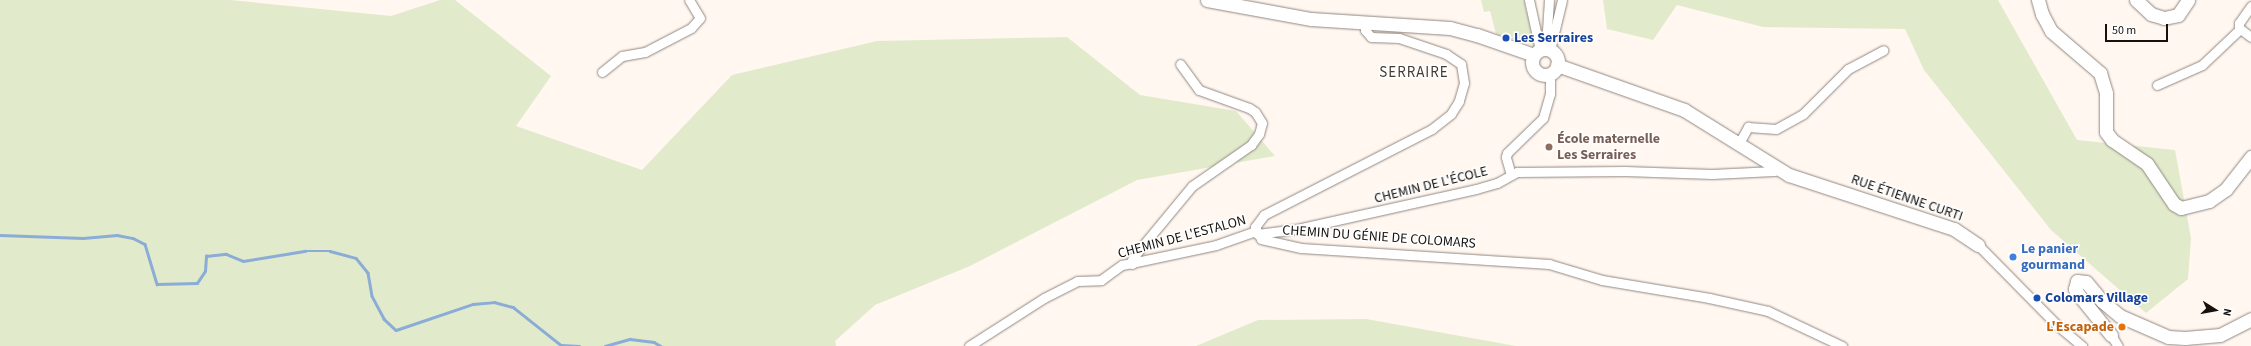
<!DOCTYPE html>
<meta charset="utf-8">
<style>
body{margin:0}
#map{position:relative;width:2251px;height:346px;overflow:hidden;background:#fff7f0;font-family:"Source Sans 3",sans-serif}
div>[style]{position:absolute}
.green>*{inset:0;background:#e1ebcb}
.stream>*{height:2.5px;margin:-1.25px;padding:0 1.25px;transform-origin:1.25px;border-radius:1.25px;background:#8bacd6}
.roads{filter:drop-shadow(0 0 1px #908780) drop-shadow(0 0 1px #908780)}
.minor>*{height:9px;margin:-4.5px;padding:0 4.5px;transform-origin:4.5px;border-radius:4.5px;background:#fff}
.secondary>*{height:13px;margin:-6.5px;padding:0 6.5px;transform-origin:6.5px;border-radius:6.5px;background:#fff}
.secondary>.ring{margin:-6.5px;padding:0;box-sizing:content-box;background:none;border:13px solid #fff;border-radius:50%}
.dots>*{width:11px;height:11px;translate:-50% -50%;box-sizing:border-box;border:2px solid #fff;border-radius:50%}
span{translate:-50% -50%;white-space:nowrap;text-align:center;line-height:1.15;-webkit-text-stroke:3px #fff;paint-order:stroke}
.transit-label{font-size:14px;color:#164399;font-weight:700}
.left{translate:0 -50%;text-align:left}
.education-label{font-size:14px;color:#785e54;font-weight:700}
.street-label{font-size:14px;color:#14110e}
.shop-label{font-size:14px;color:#366cbe;font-weight:700}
.food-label{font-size:14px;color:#c56008;font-weight:700}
.right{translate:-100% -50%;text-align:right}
.neighbourhood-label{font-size:15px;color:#423b34;letter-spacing:1px}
.north{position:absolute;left:2195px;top:290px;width:40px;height:40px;-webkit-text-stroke:3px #fff;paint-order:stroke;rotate:101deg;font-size:11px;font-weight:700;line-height:16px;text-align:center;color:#14110e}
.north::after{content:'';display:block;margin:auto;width:14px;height:18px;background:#14110e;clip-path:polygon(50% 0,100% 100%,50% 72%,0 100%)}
.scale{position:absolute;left:2105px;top:24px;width:63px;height:18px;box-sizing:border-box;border:2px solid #14110e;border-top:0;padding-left:5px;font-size:12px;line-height:14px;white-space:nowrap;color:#14110e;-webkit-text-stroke:3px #fff;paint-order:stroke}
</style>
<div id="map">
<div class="green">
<div style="clip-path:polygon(0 0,230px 0,391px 16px,440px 0,455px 0,551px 76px,516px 126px,642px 170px,732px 75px,877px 41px,1067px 37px,1140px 95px,1236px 111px,1275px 156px,1137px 180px,970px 266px,875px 305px,835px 341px,836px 346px,0 346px)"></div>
<div style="clip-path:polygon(1481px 0,1524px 0,1534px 45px,1496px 34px,1490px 11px,1484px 12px)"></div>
<div style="clip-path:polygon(1603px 0,1998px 0,2077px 140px,2175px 150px,2191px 238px,2188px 279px,2146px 313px,2051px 230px,1924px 70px,1905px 29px,1763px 27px,1677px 5px,1653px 40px,1607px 29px)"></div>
<div style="clip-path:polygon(1366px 319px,1516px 346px,1196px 346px,1258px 320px)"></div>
</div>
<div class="stream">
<div style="left:0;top:235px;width:83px;rotate:2.1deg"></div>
<div style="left:83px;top:238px;width:34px;rotate:-5deg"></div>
<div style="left:117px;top:235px;width:16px;rotate:11deg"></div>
<div style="left:133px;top:238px;width:13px;rotate:27deg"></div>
<div style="left:145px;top:244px;width:42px;rotate:73.3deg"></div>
<div style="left:157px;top:284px;width:40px;rotate:-1.4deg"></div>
<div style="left:197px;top:283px;width:14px;rotate:-56deg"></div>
<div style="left:205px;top:271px;width:15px;rotate:-86deg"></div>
<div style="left:206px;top:256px;width:20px;rotate:-6deg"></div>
<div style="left:226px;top:254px;width:18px;rotate:22deg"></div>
<div style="left:243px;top:261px;width:63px;rotate:-9.2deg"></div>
<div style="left:305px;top:251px;width:25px"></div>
<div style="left:330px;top:251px;width:27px;rotate:15deg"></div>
<div style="left:356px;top:258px;width:19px;rotate:51deg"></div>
<div style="left:368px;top:273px;width:23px;rotate:80deg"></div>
<div style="left:372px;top:296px;width:26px;rotate:62deg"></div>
<div style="left:384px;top:319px;width:16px;rotate:43deg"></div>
<div style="left:396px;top:330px;width:81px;rotate:-18.7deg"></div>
<div style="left:473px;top:304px;width:21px;rotate:-5deg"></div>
<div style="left:494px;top:302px;width:20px;rotate:15deg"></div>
<div style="left:513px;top:307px;width:61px;rotate:38.4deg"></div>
<div style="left:561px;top:345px;width:18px;rotate:3deg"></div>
<div style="left:605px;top:346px;width:26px;rotate:-16deg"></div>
<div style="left:630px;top:339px;width:24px;rotate:7deg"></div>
<div style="left:654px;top:342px;width:8px;rotate:30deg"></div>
</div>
<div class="roads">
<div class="minor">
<div style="left:1529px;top:0;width:51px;rotate:77.6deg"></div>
<div style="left:2251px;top:6px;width:21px;rotate:125deg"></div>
<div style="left:2239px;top:23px;width:5px;rotate:90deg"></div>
<div style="left:2239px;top:28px;width:15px;rotate:37deg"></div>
<div style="left:1366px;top:22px;width:8px;rotate:97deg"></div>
<div style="left:1365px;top:30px;width:9px;rotate:49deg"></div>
<div style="left:1371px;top:37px;width:28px;rotate:2deg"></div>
<div style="left:1399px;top:38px;width:50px;rotate:18.8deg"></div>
<div style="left:1446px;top:54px;width:18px;rotate:34deg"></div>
<div style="left:1461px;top:64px;width:19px;rotate:81deg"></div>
<div style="left:1464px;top:83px;width:19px;rotate:106deg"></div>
<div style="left:1459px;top:101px;width:15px;rotate:122deg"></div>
<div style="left:1451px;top:114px;width:24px;rotate:142deg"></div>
<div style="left:1432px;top:129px;width:189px;rotate:152.9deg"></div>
<div style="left:1264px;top:215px;width:15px;rotate:127deg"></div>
<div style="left:1255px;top:227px;width:13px;rotate:63deg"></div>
<div style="left:1261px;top:239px;width:41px;rotate:12.7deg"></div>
<div style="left:1301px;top:248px;width:249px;rotate:3.7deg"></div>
<div style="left:1549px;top:264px;width:55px;rotate:16.8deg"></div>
<div style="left:1602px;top:280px;width:109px;rotate:9.5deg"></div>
<div style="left:1709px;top:298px;width:60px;rotate:12.4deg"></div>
<div style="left:1768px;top:311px;width:82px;rotate:25.3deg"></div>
<div style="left:1546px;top:46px;width:46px;rotate:-86.3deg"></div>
<div style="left:1550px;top:50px;width:51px;rotate:-76.5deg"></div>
<div style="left:602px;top:72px;width:26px;rotate:-39deg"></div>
<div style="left:622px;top:56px;width:23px;rotate:-10deg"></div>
<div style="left:645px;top:52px;width:52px;rotate:-27.6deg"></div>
<div style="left:691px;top:28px;width:13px;rotate:-48deg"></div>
<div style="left:700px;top:18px;width:21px;rotate:-121deg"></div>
<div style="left:2157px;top:85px;width:49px;rotate:-24deg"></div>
<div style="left:2202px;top:65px;width:52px;rotate:-43.5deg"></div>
<div style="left:1738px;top:145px;width:21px;rotate:-61deg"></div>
<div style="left:1748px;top:127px;width:28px;rotate:4deg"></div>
<div style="left:1776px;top:129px;width:31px;rotate:-29deg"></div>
<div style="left:1803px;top:114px;width:64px;rotate:-45deg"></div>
<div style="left:1848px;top:69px;width:40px;rotate:-28deg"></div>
<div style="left:1511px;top:175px;width:19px;rotate:-106deg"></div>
<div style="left:1506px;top:157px;width:4px;rotate:-76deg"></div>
<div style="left:1507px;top:153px;width:50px;rotate:-44.2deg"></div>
<div style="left:1543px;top:118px;width:25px;rotate:-74deg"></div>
<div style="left:1550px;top:94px;width:20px;rotate:-90deg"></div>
<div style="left:1257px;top:234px;width:40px;rotate:-7.1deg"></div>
<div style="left:1297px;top:229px;width:183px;rotate:-12.6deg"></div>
<div style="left:1476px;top:189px;width:22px;rotate:-16deg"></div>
<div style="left:1497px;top:183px;width:23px;rotate:-29deg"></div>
<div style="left:1517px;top:172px;width:108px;rotate:-0.5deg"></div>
<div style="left:1625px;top:171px;width:87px;rotate:2deg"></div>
<div style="left:1712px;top:174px;width:62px;rotate:-2.8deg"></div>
<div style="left:1774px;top:171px;width:4px;rotate:-27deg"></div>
<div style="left:1978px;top:245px;width:112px;rotate:45.4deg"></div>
<div style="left:2057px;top:325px;width:33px;rotate:40deg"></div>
<div style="left:1132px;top:264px;width:4px;rotate:-90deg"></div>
<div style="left:1132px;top:260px;width:12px;rotate:-55deg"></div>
<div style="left:1139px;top:250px;width:83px;rotate:-50.4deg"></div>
<div style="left:1192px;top:186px;width:72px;rotate:-34.8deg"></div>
<div style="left:1251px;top:145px;width:14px;rotate:-54deg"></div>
<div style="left:1259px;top:134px;width:11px;rotate:-75deg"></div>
<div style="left:1262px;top:123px;width:13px;rotate:-122deg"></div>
<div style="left:1255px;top:112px;width:7px;rotate:-146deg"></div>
<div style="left:1249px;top:108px;width:53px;rotate:-160.2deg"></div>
<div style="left:1199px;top:90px;width:32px;rotate:-126deg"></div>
<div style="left:2111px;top:335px;width:13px;rotate:58deg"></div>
<div style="left:969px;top:346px;width:89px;rotate:-32.6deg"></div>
<div style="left:1044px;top:298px;width:37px;rotate:-27deg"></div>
<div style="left:1077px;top:281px;width:24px;rotate:-2deg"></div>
<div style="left:1101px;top:280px;width:26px;rotate:-36deg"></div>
<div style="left:1122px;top:265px;width:96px;rotate:-12deg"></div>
<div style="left:1216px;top:245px;width:42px;rotate:-19.3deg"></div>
</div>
<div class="secondary">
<div style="left:1207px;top:0;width:106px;rotate:10.4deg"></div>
<div style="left:1311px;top:19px;width:139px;rotate:3.7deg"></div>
<div style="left:1450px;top:28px;width:28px;rotate:15deg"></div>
<div style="left:1477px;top:35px;width:60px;rotate:19.3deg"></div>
<div style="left:2038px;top:0;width:15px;rotate:74deg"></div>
<div style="left:2042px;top:14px;width:19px;rotate:62deg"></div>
<div style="left:2051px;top:31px;width:65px;rotate:40.6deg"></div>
<div style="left:2100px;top:73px;width:21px;rotate:73deg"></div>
<div style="left:2106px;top:93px;width:39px;rotate:90deg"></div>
<div style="left:2106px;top:132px;width:10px;rotate:53deg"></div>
<div style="left:2112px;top:140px;width:42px;rotate:34.4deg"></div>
<div style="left:2147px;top:164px;width:48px;rotate:56deg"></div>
<div style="left:2174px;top:204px;width:8px;rotate:30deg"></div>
<div style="left:2181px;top:208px;width:29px;rotate:-14deg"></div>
<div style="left:2209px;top:201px;width:21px;rotate:-35deg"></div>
<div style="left:2226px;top:189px;width:41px;rotate:-52deg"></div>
<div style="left:2136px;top:0;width:21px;rotate:43deg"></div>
<div style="left:2151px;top:14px;width:14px;rotate:17deg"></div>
<div style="left:2164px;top:18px;width:14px;rotate:-12deg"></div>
<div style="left:2178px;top:15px;width:18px;rotate:-56deg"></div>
<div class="ring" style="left:1532px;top:49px;width:13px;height:13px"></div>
<div style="left:1557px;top:65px;width:135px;rotate:19.5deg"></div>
<div style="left:1684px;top:110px;width:123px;rotate:31.8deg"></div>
<div style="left:1789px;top:175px;width:174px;rotate:18.1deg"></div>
<div style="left:1954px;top:229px;width:29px;rotate:34deg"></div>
<div style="left:2111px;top:335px;width:53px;rotate:-128.8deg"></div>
<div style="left:2078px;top:294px;width:6px;rotate:-121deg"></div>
<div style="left:2075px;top:289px;width:8px;rotate:-76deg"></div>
<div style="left:2077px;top:281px;width:9px;rotate:6deg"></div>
<div style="left:2086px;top:282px;width:25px;rotate:50deg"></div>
<div style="left:2102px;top:301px;width:23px;rotate:40deg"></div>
<div style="left:2120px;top:316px;width:52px;rotate:23.6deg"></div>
<div style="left:2168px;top:337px;width:17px;rotate:3deg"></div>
<div style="left:2185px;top:338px;width:35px;rotate:-5deg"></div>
<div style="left:2220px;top:335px;width:35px;rotate:-27deg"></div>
</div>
</div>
<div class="dots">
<div style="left:1506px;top:38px;background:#1a4fb4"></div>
<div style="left:1549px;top:147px;background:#8d6e63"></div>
<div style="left:2013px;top:257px;background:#3f7fe0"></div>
<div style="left:2037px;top:298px;background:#1a4fb4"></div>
<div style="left:2122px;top:327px;background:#e8710a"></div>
</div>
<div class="transit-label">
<span class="left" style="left:1514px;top:38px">Les Serraires</span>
<span class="left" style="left:2045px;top:298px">Colomars Village</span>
</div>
<div class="education-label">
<span class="left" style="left:1557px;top:147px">École maternelle<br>Les Serraires</span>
</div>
<div class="street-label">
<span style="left:1431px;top:185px;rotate:-14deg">CHEMIN DE L'ÉCOLE</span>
<span style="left:1907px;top:198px;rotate:19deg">RUE ÉTIENNE CURTI</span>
<span style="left:1182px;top:237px;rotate:-15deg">CHEMIN DE L'ESTALON</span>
<span style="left:1379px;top:237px;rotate:4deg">CHEMIN DU GÉNIE DE COLOMARS</span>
</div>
<div class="shop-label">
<span class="left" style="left:2021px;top:257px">Le panier<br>gourmand</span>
</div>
<div class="food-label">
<span class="right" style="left:2114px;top:327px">L'Escapade</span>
</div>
<div class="neighbourhood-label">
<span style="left:1414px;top:73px">SERRAIRE</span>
</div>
<div class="north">N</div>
<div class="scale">50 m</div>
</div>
